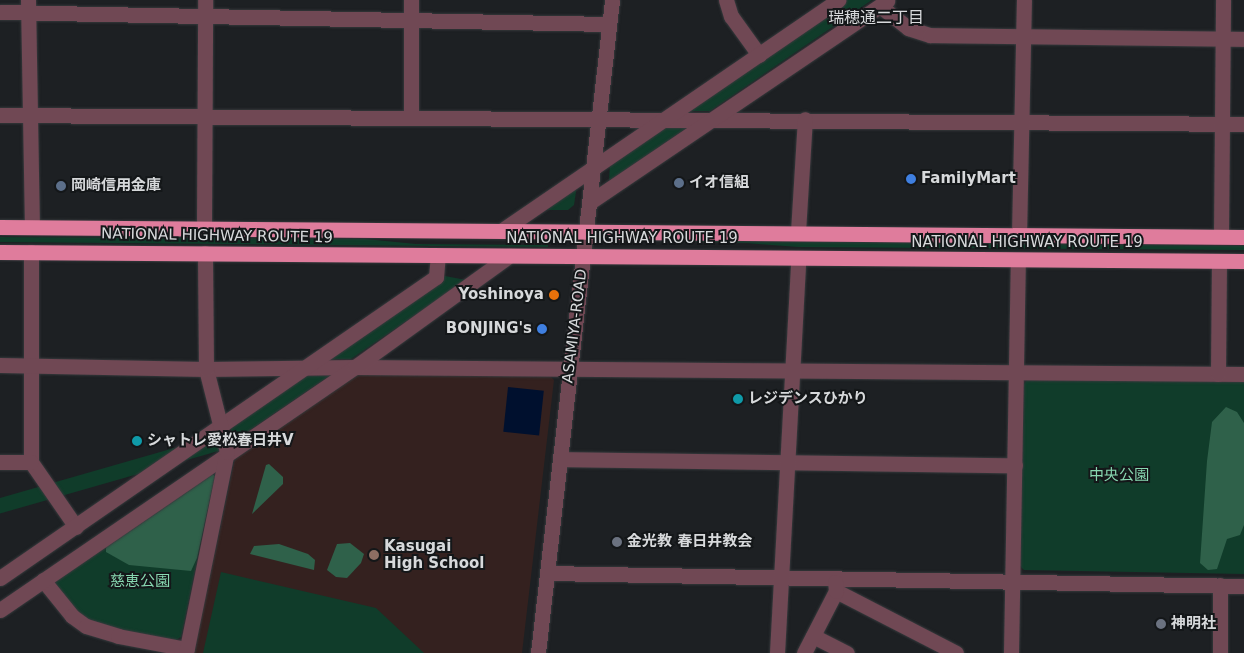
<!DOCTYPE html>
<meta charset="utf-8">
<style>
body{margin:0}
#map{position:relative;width:1244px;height:653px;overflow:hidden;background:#1d2023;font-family:"DejaVu Sans","Noto Sans JP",sans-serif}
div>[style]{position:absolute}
.education>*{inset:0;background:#34211f}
.green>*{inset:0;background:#103c2a;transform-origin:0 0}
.forest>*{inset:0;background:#2f614a}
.water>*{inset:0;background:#00102e;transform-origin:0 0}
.roads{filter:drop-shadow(0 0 1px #373a3d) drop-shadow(0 0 1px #373a3d)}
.minor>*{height:15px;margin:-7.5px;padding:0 7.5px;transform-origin:7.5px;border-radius:7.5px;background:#704854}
.highway>*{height:15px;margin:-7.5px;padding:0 7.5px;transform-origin:7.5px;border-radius:7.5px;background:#df7c9c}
.dots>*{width:14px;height:14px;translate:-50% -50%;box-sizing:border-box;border:2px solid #141719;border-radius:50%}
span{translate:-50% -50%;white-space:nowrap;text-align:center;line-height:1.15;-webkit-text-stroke:4px #141719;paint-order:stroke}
.poi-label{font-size:15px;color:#d7d9db;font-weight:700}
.left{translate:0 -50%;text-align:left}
.right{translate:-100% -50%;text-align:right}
.street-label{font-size:15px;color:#d7d9db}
.park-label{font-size:15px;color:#88d8b1}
.neighbourhood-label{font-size:16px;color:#d7d9db}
</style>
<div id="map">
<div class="education">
<div style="clip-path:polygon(351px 374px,551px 377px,554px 380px,522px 653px,194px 653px,235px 458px)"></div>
</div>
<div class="green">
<div style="clip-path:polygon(844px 0,872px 0,710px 111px,685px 111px)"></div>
<div style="clip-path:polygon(662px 126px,688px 127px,609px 181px,610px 163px)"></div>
<div style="clip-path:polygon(577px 185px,574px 205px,568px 210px,543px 210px)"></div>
<div style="clip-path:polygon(0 237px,365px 239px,416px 244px,548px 245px,548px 247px,0 242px)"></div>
<div style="clip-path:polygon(623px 240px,1244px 246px,1244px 250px,798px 247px,746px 243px)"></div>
<div style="clip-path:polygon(445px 276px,466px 280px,351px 359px,326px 359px)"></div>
<div style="clip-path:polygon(302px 376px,329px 376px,234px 441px,230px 425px)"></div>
<div style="clip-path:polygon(1027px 380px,1244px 381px,1244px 574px,1024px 570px,1020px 566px,1024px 384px)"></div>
<div style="left:216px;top:436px;width:15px;height:262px;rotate:74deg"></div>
<div style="clip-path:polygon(210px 472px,215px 475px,181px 637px,176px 640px,113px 629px,89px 620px,69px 605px,54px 584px,55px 579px)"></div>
<div style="clip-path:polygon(221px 572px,376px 608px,424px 653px,203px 653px)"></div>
</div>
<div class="forest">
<div style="clip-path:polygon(1226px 407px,1237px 412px,1244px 423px,1244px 525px,1240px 535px,1227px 539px,1217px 569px,1208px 570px,1200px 563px,1207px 461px,1212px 422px)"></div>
<div style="clip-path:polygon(269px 464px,283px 477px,283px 484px,252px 514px,266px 465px)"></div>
<div style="clip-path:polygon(210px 472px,215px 476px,197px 558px,191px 571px,129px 565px,106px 552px,106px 546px)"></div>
<div style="clip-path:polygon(350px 543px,364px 554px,361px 563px,347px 578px,336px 577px,327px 570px,337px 544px)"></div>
<div style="clip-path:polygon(279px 544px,308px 554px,315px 560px,314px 570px,250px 554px,254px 546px)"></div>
</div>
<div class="water">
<div style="left:508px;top:387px;width:36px;height:45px;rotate:6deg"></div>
</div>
<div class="roads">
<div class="minor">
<div style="left:28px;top:0;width:227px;rotate:89deg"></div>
<div style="left:726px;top:0;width:17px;rotate:73deg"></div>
<div style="left:731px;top:16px;width:48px;rotate:54.3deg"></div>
<div style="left:880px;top:6px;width:36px;rotate:38deg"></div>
<div style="left:908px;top:28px;width:23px;rotate:18deg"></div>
<div style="left:930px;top:35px;width:314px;rotate:0.7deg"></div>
<div style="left:0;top:12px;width:609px;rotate:1.13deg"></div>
<div style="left:0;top:115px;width:1244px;rotate:0.41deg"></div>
<div style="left:411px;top:117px;width:117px;rotate:-90deg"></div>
<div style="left:590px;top:202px;width:359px;rotate:-34.1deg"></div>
<div style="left:204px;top:229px;width:229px;rotate:-89.7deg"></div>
<div style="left:501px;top:231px;width:409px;rotate:-34.4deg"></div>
<div style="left:798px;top:232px;width:113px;rotate:-86.5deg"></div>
<div style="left:1019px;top:236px;width:236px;rotate:-88.8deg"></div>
<div style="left:1221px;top:236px;width:236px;rotate:-89.5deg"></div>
<div style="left:31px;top:252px;width:210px;rotate:90deg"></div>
<div style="left:31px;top:462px;width:79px;rotate:55.3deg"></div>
<div style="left:0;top:365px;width:206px;rotate:1.1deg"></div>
<div style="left:206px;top:369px;width:149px;rotate:-0.8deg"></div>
<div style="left:355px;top:367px;width:889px;rotate:0.45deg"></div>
<div style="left:1218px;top:374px;width:113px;rotate:-89.5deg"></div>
<div style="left:560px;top:459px;width:455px;rotate:0.8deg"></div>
<div style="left:0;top:462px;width:31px"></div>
<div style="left:547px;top:573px;width:697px;rotate:1.07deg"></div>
<div style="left:0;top:578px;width:530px;rotate:-34.62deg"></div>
<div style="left:436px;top:277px;width:21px;rotate:-85deg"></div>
<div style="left:43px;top:580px;width:46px;rotate:51.1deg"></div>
<div style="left:72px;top:616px;width:17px;rotate:36deg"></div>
<div style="left:86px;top:626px;width:34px;rotate:17deg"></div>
<div style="left:118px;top:636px;width:70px;rotate:10.7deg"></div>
<div style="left:836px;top:591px;width:135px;rotate:27.3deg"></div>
<div style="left:0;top:610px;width:430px;rotate:-34.4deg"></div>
<div style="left:355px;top:367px;width:190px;rotate:-35.8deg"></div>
<div style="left:813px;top:636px;width:38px;rotate:27deg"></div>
<div style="left:186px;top:653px;width:205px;rotate:-78.5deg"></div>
<div style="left:227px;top:452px;width:86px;rotate:-104.2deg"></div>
<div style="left:206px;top:369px;width:116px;rotate:-90.5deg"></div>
<div style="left:538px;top:653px;width:657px;rotate:-83.53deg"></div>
<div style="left:777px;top:653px;width:395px;rotate:-86.9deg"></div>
<div style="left:804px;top:653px;width:70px;rotate:-62.7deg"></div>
<div style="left:836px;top:591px;width:9px;rotate:-96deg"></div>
<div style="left:1011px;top:653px;width:393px;rotate:-89deg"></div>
<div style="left:1220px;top:653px;width:68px;rotate:-90deg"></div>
</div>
<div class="highway">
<div style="left:0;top:227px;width:1244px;rotate:0.46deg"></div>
<div style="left:0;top:252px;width:1244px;rotate:0.41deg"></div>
</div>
</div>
<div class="dots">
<div style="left:911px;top:179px;background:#3f7fe0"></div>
<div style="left:679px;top:183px;background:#5c6f8a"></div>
<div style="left:61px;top:186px;background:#5c6f8a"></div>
<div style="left:554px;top:295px;background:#e8710a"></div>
<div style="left:542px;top:329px;background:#3f7fe0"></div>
<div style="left:738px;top:399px;background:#0f9aa8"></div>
<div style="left:137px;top:441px;background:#0f9aa8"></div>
<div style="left:617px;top:542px;background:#6b7280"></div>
<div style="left:374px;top:555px;background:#8d6e63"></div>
<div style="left:1161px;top:624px;background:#6b7280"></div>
</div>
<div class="poi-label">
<span class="left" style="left:921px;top:179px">FamilyMart</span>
<span class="left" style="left:689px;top:183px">イオ信組</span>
<span class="left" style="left:71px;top:186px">岡崎信用金庫</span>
<span class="right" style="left:544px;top:295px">Yoshinoya</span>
<span class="right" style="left:532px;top:329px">BONJING's</span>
<span class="left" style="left:748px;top:399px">レジデンスひかり</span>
<span class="left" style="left:147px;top:441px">シャトレ愛松春日井V</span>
<span class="left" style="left:627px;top:542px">金光教 春日井教会</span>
<span class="left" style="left:384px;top:555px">Kasugai<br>High School</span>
<span class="left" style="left:1171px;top:624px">神明社</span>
</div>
<div class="street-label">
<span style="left:217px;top:236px;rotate:1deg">NATIONAL HIGHWAY ROUTE 19</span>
<span style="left:622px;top:239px">NATIONAL HIGHWAY ROUTE 19</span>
<span style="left:1027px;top:243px">NATIONAL HIGHWAY ROUTE 19</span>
<span style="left:575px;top:326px;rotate:-83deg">ASAMIYA-ROAD</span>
</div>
<div class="park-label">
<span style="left:1119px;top:476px">中央公園</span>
<span style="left:140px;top:582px">慈恵公園</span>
</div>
<div class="neighbourhood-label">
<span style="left:876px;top:18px">瑞穂通二丁目</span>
</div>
</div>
